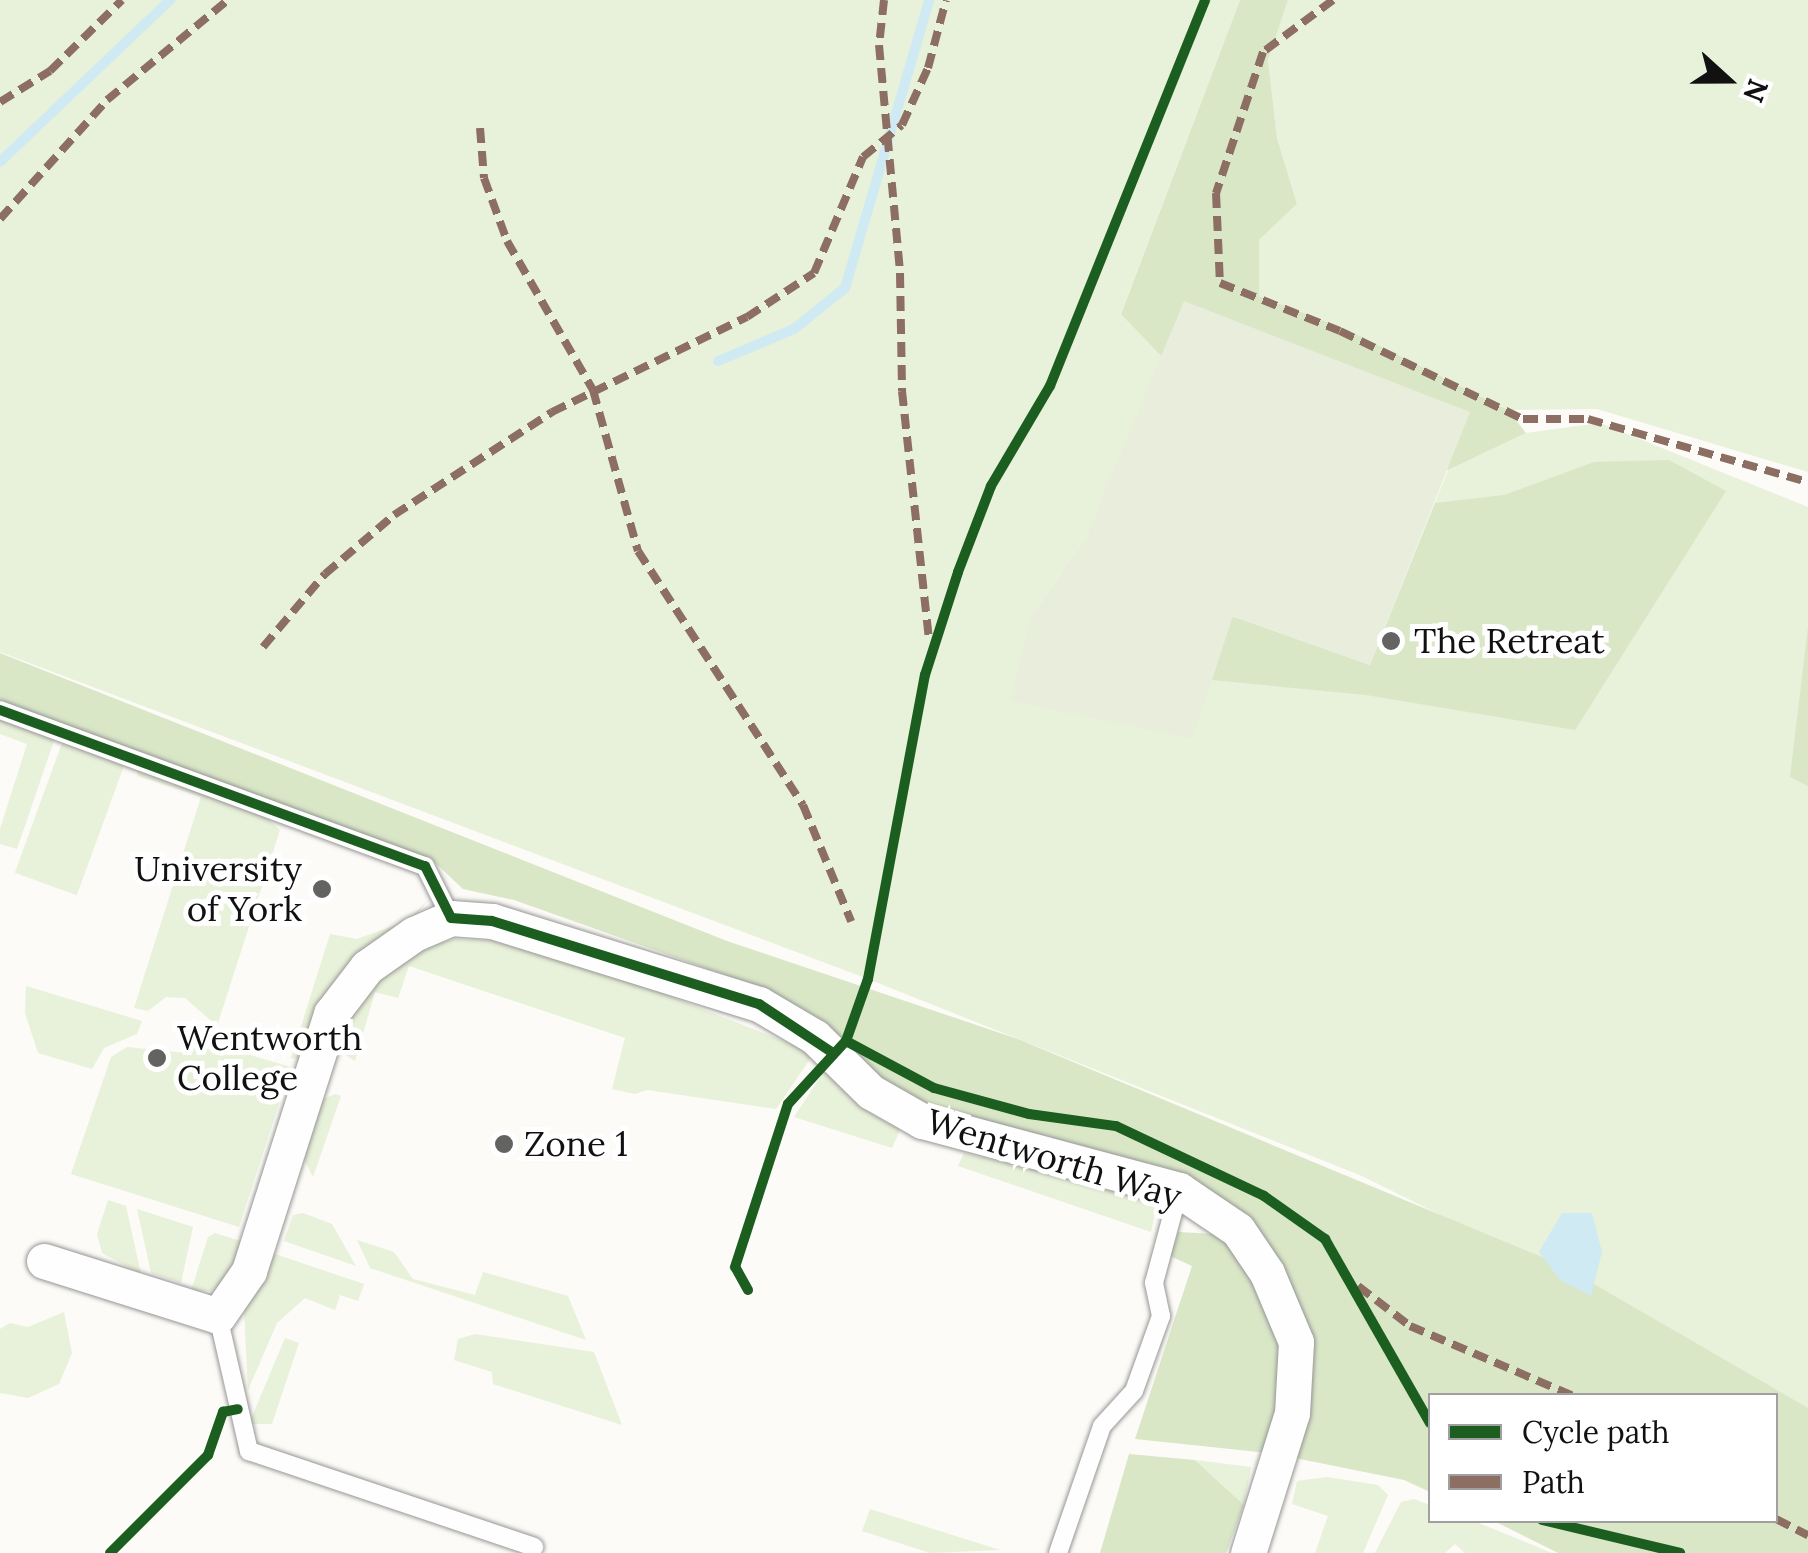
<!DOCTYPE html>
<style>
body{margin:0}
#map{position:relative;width:1808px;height:1553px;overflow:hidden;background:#fcfbf7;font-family:Lora,serif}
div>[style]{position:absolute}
.green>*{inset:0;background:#e8f1d9;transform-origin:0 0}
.forest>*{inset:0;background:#d9e7c7}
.cemetery>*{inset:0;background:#e9eddc}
.water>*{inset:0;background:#d0eaf4}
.stream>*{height:10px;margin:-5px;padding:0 5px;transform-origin:5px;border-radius:5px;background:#d0eaf4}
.roads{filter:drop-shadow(0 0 2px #979695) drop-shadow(0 0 2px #979695)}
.service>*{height:18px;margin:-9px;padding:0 9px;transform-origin:9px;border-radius:9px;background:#fffefe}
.minor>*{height:35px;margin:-17.5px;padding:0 17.5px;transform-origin:17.5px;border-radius:17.5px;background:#fffefe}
.quiet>*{height:8px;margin-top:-4px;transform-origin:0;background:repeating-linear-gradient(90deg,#8d6e63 0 15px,transparent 0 23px)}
.cycleway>*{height:10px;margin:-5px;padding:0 5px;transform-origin:5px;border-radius:5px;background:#1b5e20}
.dots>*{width:28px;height:28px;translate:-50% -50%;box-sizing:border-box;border:5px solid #fff;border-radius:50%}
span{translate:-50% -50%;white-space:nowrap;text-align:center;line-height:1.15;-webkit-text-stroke:10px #fff;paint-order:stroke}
.poi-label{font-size:35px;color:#111}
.left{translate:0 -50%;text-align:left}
.right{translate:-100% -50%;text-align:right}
.street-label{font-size:35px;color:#111}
.legend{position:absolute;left:1428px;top:1393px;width:350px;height:130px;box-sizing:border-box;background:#fff;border:2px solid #a0a0a0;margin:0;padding:12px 18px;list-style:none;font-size:30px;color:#111}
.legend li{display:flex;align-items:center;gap:20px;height:50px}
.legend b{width:50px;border:2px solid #a0a0a0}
.north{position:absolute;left:1678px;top:30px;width:100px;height:100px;-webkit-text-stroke:8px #fff;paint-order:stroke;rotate:111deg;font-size:28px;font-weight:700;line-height:40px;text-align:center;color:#111}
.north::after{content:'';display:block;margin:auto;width:35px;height:45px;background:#111;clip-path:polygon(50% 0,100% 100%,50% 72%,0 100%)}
</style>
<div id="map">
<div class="green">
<div style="clip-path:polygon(0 0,1240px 0,1121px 313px,1162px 357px,1085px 539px,1030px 618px,1232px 616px,1370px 665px,1448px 470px,1526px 433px,1600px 423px,1808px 507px,1808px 1410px,1653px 1321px,1362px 1176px,868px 979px,0 652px)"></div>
<div style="clip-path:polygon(1288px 0,1808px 0,1808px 472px,1597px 409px,1508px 410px,1346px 329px,1259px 296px,1259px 240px,1297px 204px,1277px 138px,1268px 60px)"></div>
<div style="clip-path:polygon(0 717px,56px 735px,17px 849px,0 844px,0 829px,27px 744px,0 734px)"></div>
<div style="left:62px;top:743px;width:66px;height:138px;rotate:20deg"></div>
<div style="clip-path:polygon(136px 769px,266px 817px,280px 830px,217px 1026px,185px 998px,166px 997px,148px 1011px,134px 1008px,201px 797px,138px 776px)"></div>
<div style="clip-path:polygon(428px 900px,302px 1060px,291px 1058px,330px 934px,357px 939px,407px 921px)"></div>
<div style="clip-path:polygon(456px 939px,510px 941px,606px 971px,814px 1053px,776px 1109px,647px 1090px,635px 1094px,612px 1089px,625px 1038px,409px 966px,398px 998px,375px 992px,355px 1061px,341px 1052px,342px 1025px,380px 973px,416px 949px)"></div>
<div style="clip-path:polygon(26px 986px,142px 1021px,137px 1034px,104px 1048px,92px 1069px,38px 1053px,25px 1013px)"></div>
<div style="clip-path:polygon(198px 1040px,291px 1067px,239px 1227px,71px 1174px,111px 1057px,127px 1047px,185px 1053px)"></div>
<div style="clip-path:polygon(826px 1068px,874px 1114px,901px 1128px,892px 1148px,794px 1117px)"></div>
<div style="clip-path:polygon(335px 1094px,341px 1096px,313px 1177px,301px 1154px,320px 1101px)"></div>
<div style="clip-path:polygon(964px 1153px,1150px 1198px,1156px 1209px,1151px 1232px,958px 1166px)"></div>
<div style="clip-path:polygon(108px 1200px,126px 1206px,141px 1274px,102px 1253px,97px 1234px)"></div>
<div style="clip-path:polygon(137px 1209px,193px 1227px,181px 1283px,151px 1273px)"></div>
<div style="clip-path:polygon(303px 1213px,332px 1224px,356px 1266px,284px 1241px,293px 1215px)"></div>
<div style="clip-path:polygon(215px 1233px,244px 1242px,236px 1270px,215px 1291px,191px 1291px,208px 1237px)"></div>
<div style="clip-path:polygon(357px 1240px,394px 1252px,413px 1279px,475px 1295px,483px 1272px,568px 1296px,586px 1340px,370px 1268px)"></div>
<div style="clip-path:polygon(272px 1253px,364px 1284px,358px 1301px,340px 1295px,335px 1310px,305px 1298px,277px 1323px,248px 1390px,244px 1309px)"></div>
<div style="clip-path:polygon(64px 1312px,72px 1353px,59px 1384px,28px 1398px,0 1393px,0 1329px,10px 1323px,28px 1327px)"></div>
<div style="clip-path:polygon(475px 1334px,594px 1352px,622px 1425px,493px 1384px,492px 1372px,454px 1360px,458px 1339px)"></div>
<div style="clip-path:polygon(285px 1338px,299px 1343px,272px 1424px,249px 1424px)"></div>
<div style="clip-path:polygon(1195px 1460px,1251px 1467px,1244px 1505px)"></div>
<div style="clip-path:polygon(1327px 1477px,1378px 1485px,1388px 1495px,1363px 1553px,1315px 1553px,1328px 1516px,1292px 1504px,1297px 1481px)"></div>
<div style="clip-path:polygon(1414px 1499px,1430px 1505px,1430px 1520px,1474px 1521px,1552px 1553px,1465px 1553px,1455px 1544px,1445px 1553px,1375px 1553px,1401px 1502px)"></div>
<div style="clip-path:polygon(870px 1509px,1000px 1550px,930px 1553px,862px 1531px)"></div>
</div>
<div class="forest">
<div style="clip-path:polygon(1240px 0,1288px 0,1268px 60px,1277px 138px,1297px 204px,1259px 240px,1259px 296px,1346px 329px,1508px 410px,1526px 433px,1448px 470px,1162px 357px,1121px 314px)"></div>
<div style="clip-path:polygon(1669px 460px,1726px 491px,1575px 730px,1366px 695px,1212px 680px,1232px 616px,1370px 665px,1435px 503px,1504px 495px,1594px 462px)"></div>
<div style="clip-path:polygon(1808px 627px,1808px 786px,1790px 777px)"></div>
<div style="clip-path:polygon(0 653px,727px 941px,1018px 1039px,1561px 1265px,1808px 1408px,1808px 1553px,1558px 1553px,1494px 1521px,1776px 1520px,1776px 1396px,1430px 1396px,1430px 1492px,1404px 1480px,1295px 1458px,1307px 1341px,1286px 1272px,1243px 1218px,1197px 1181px,1043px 1135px,958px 1120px,893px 1092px,770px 991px,514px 900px,463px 889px,431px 859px,294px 817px,0 700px)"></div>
<div style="clip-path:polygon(1178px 1232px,1217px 1234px,1248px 1269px,1280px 1338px,1280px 1387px,1268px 1453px,1135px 1439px,1192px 1266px,1170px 1256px)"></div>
<div style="clip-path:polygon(1129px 1454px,1195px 1460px,1244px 1505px,1226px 1553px,1100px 1553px)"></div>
</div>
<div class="cemetery">
<div style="clip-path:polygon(1184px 301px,1470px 412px,1370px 665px,1233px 616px,1192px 739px,1011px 701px,1030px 618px,1085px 539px)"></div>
</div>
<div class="water">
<div style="clip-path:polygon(1562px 1213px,1592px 1213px,1602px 1252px,1591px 1296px,1560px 1280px,1539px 1252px)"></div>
</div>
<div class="stream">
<div style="left:0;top:162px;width:235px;rotate:-43.6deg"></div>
<div style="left:718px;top:361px;width:82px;rotate:-22.8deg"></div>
<div style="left:794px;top:329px;width:65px;rotate:-38.8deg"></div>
<div style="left:845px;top:288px;width:300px;rotate:-73.7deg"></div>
</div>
<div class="roads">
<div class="service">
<div style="left:0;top:710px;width:453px;rotate:20.2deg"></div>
<div style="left:425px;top:866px;width:58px;rotate:63.4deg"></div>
<div style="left:218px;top:1316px;width:139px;rotate:77.1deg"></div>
<div style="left:249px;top:1451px;width:301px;rotate:18.6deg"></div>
<div style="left:1058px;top:1553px;width:134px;rotate:-70.9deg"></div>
<div style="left:1102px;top:1426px;width:47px;rotate:-47.6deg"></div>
<div style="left:1134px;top:1391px;width:80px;rotate:-70.2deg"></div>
<div style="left:1161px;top:1316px;width:34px;rotate:-102deg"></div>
<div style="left:1154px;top:1283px;width:96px;rotate:-75deg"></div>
</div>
<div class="minor">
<div style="left:44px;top:1261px;width:182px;rotate:17.5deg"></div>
<div style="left:218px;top:1316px;width:55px;rotate:-55.4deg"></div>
<div style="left:249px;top:1271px;width:270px;rotate:-72.3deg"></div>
<div style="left:331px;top:1014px;width:59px;rotate:-52.5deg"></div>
<div style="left:367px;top:967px;width:57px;rotate:-35.1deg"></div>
<div style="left:414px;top:934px;width:40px;rotate:-23.4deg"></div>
<div style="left:451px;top:918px;width:41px;rotate:4.2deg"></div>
<div style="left:492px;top:921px;width:280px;rotate:17.3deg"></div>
<div style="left:759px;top:1004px;width:65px;rotate:30.5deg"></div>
<div style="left:815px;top:1037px;width:78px;rotate:44.5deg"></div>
<div style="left:871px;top:1092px;width:59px;rotate:29.6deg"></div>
<div style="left:922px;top:1121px;width:266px;rotate:15deg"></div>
<div style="left:1179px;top:1190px;width:71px;rotate:34.1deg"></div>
<div style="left:1238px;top:1230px;width:52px;rotate:56deg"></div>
<div style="left:1267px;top:1273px;width:75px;rotate:67.2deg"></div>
<div style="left:1296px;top:1342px;width:71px;rotate:93.2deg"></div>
<div style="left:1292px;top:1413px;width:147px;rotate:107.4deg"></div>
</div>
</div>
<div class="quiet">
<div style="left:884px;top:0;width:45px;rotate:96.3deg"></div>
<div style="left:879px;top:45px;width:229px;rotate:84.7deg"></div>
<div style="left:900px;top:273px;width:118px;rotate:89deg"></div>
<div style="left:902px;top:391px;width:249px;rotate:83.8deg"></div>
<div style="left:1333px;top:0;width:87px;rotate:143.4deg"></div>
<div style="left:1263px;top:52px;width:149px;rotate:108.4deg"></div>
<div style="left:1216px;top:193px;width:90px;rotate:87.5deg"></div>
<div style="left:1220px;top:283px;width:129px;rotate:21.8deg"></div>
<div style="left:1340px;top:331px;width:203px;rotate:25.7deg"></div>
<div style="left:1523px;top:419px;width:65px"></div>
<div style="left:1588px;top:419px;width:229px;rotate:16deg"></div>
<div style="left:0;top:102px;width:59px;rotate:-31.8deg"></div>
<div style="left:50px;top:71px;width:101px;rotate:-44.6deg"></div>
<div style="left:480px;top:128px;width:50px;rotate:85.4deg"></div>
<div style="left:484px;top:178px;width:67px;rotate:69.9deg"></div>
<div style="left:507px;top:241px;width:172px;rotate:60deg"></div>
<div style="left:593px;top:390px;width:167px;rotate:74.4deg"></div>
<div style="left:638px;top:551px;width:303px;rotate:57deg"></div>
<div style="left:803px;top:805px;width:126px;rotate:67.5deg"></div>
<div style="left:0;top:219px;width:160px;rotate:-48deg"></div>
<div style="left:107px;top:100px;width:157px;rotate:-39.6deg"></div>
<div style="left:263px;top:647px;width:96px;rotate:-49.7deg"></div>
<div style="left:325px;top:574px;width:91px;rotate:-40.5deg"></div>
<div style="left:394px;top:515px;width:189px;rotate:-33.1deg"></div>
<div style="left:552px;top:412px;width:217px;rotate:-26deg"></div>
<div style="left:747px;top:317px;width:80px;rotate:-33.3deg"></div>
<div style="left:814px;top:273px;width:126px;rotate:-67.1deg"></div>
<div style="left:863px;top:157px;width:50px;rotate:-39.4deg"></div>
<div style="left:902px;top:125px;width:63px;rotate:-65.5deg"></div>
<div style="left:928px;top:68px;width:70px;rotate:-75.2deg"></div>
<div style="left:1358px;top:1286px;width:66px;rotate:37.6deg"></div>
<div style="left:1410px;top:1326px;width:177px;rotate:23.2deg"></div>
<div style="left:1776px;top:1519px;width:36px;rotate:27deg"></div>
</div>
<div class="cycleway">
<div style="left:0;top:710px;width:453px;rotate:20.2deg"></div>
<div style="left:425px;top:866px;width:58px;rotate:63.4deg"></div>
<div style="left:451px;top:918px;width:41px;rotate:4.2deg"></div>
<div style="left:492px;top:921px;width:280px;rotate:17.3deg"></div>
<div style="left:759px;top:1004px;width:89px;rotate:33.5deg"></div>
<div style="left:846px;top:1041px;width:100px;rotate:28.1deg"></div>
<div style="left:934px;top:1088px;width:98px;rotate:15.3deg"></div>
<div style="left:1029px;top:1114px;width:88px;rotate:7.9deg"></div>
<div style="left:1116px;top:1126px;width:164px;rotate:25.3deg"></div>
<div style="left:1264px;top:1196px;width:75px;rotate:35.2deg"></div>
<div style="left:1325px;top:1239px;width:212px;rotate:60.3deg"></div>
<div style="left:748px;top:1290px;width:26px;rotate:-119deg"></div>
<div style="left:735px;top:1267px;width:171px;rotate:-72deg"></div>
<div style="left:788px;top:1104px;width:86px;rotate:-47.4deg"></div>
<div style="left:846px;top:1041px;width:66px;rotate:-70.5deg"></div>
<div style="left:868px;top:979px;width:309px;rotate:-79.4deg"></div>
<div style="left:925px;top:675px;width:108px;rotate:-72.2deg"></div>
<div style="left:958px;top:572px;width:92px;rotate:-69deg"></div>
<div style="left:991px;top:486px;width:116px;rotate:-59.5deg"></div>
<div style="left:1050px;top:386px;width:416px;rotate:-68.1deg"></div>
<div style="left:1542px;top:1520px;width:142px;rotate:13.4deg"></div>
<div style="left:110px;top:1553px;width:139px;rotate:-45deg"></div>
<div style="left:208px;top:1455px;width:46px;rotate:-70.8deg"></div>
<div style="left:223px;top:1412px;width:15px;rotate:-11deg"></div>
</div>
<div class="dots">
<div style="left:1391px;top:641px;background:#636362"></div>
<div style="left:322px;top:889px;background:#636362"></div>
<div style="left:157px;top:1058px;background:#636362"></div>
<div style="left:504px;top:1144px;background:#636362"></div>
</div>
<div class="poi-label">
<span class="left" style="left:1414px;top:641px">The Retreat</span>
<span class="right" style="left:302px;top:889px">University<br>of York</span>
<span class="left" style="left:177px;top:1058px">Wentworth<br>College</span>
<span class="left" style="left:524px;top:1144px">Zone 1</span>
</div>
<div class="street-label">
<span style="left:1054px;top:1159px;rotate:17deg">Wentworth Way</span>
</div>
<ul class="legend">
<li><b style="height:12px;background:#1b5e20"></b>Cycle path</li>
<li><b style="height:12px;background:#8d6e63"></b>Path</li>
</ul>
<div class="north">N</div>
</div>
